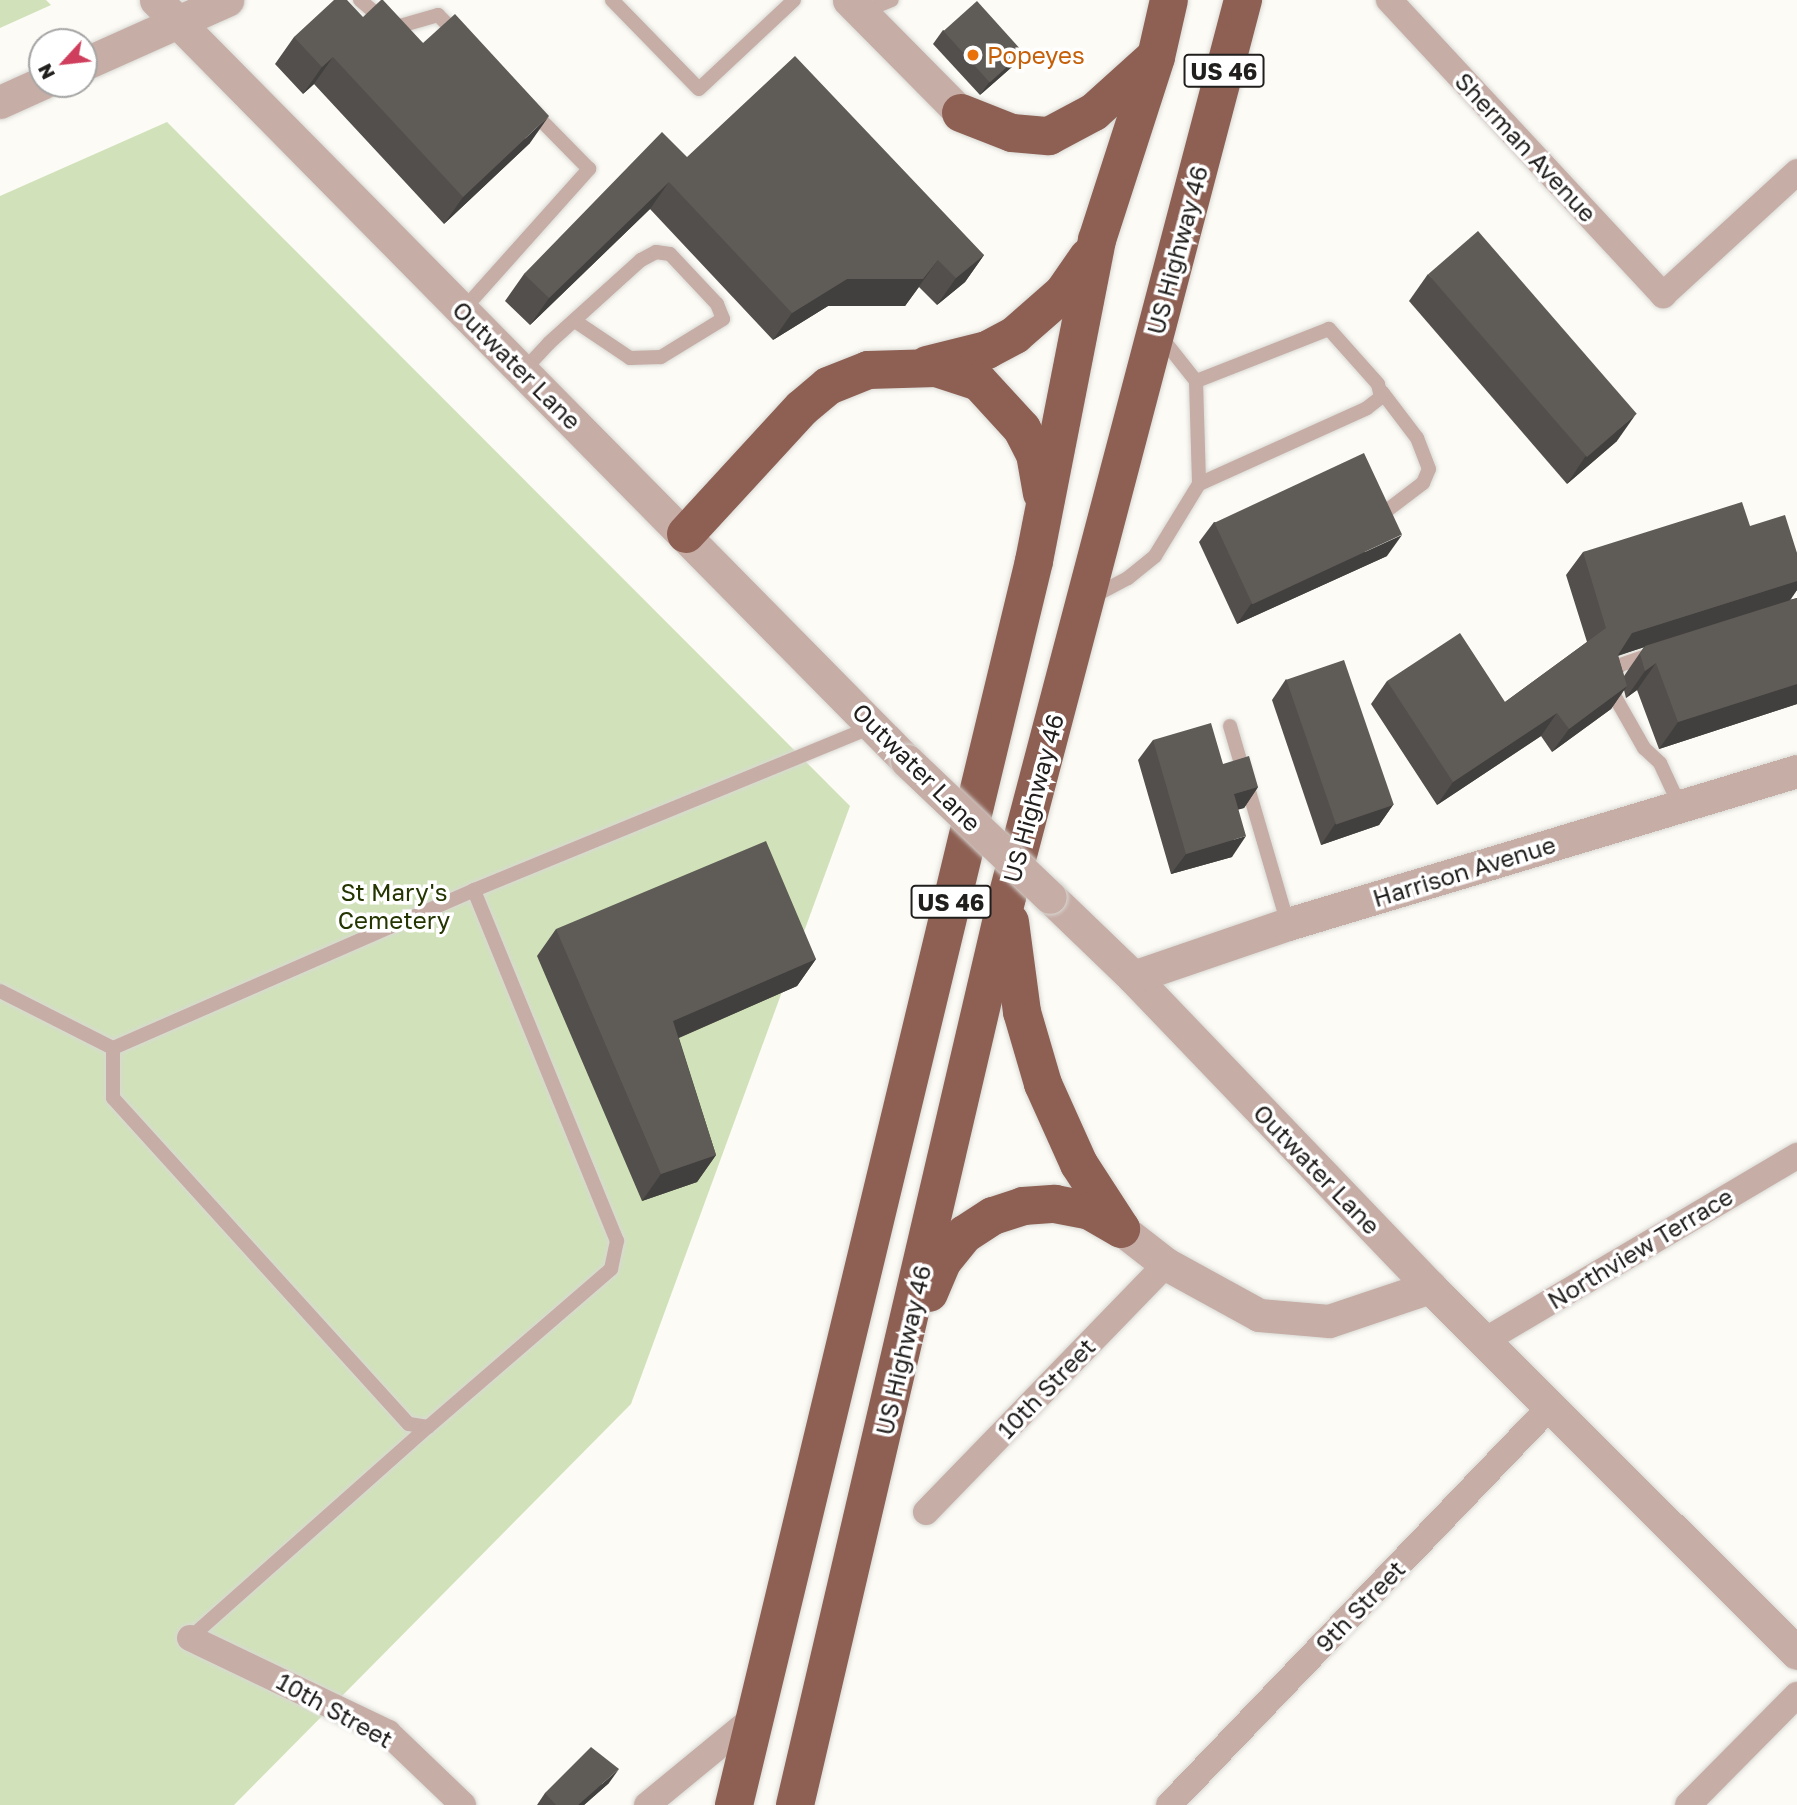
<!DOCTYPE html>
<style>
body{margin:0}
#map{position:relative;width:1797px;height:1805px;overflow:hidden;background:#fcfbf6;font-family:"Golos Text",sans-serif}
div>[style]{position:absolute}
.green>*{inset:0;background:#d1e2ba}
.roads{filter:drop-shadow(0 0 2px #d9d8d3) drop-shadow(0 0 2px #d9d8d3)}
.service>*{height:14px;margin:-7px;padding:0 7px;transform-origin:7px;border-radius:7px;background:#c6ada6}
.minor>*{height:26px;margin:-13px;padding:0 13px;transform-origin:13px;border-radius:13px;background:#c6ada6}
.tertiary>*{height:33px;margin:-16.5px;padding:0 16.5px;transform-origin:16.5px;border-radius:16.5px;background:#c6ada6}
.trunk>*{height:38px;margin:-19px;padding:0 19px;transform-origin:19px;border-radius:19px;background:#8e6054}
.bridges{filter:drop-shadow(0 0 2px #d9d8d3) drop-shadow(0 0 2px #d9d8d3)}
.tertiary-bridge>*{height:33px;margin:-16.5px;padding:0 16.5px;transform-origin:16.5px;border-radius:16.5px;background:#c6ada6}
.wall>*{inset:0;background:#524f4c}
.shaded-wall>*{inset:0;background:#42403e}
.building>*{inset:0;background:#5f5c58;transform-origin:0 0}
.dots>*{width:19px;height:19px;translate:-50% -50%;box-sizing:border-box;border:4px solid #fff;border-radius:50%}
span{translate:-50% -50%;white-space:nowrap;text-align:center;line-height:1.15;-webkit-text-stroke:7px #fff;paint-order:stroke}
.shield-label span{padding:2px 5px;background:#fff;border:2px solid;border-radius:5px;-webkit-text-stroke-width:0}
.shield-label{font-size:23px;color:#201f1d;font-weight:700}
.food-label{font-size:24px;color:#c56008}
.left{translate:0 -50%;text-align:left}
.street-label{font-size:24px;color:#201f1d}
.park-label{font-size:24px;color:#243500}
.north{position:absolute;left:28px;top:28px;width:70px;height:70px;box-sizing:border-box;background:#fff;border:2px solid #a6a5a5;border-radius:50%;rotate:243deg;font-size:19px;font-weight:700;line-height:28px;text-align:center;color:#201f1d}
.north::after{content:'';display:block;margin:auto;width:24px;height:32px;background:#cf3f5d;clip-path:polygon(50% 0,100% 100%,50% 72%,0 100%)}
</style>
<div id="map">
<div class="green">
<div style="clip-path:polygon(0 0,46px 0,51px 5px,0 28px)"></div>
<div style="clip-path:polygon(167px 122px,850px 806px,631px 1404px,234px 1805px,0 1805px,0 196px)"></div>
</div>
<div class="roads">
<div class="service">
<div style="left:360px;top:0;width:43px;rotate:40.3deg"></div>
<div style="left:393px;top:28px;width:47px;rotate:-16.1deg"></div>
<div style="left:438px;top:15px;width:30px;rotate:45deg"></div>
<div style="left:612px;top:0;width:124px;rotate:45.7deg"></div>
<div style="left:699px;top:89px;width:130px;rotate:-43.1deg"></div>
<div style="left:862px;top:12px;width:32px;rotate:-22deg"></div>
<div style="left:462px;top:311px;width:191px;rotate:-48.2deg"></div>
<div style="left:589px;top:169px;width:81px;rotate:-134.5deg"></div>
<div style="left:523px;top:371px;width:38px;rotate:-47deg"></div>
<div style="left:549px;top:343px;width:124px;rotate:-42.1deg"></div>
<div style="left:641px;top:260px;width:17px;rotate:-28deg"></div>
<div style="left:656px;top:252px;width:14px;rotate:8deg"></div>
<div style="left:670px;top:254px;width:69px;rotate:46.8deg"></div>
<div style="left:717px;top:304px;width:16px;rotate:68deg"></div>
<div style="left:723px;top:319px;width:73px;rotate:148.5deg"></div>
<div style="left:661px;top:357px;width:31px;rotate:178deg"></div>
<div style="left:630px;top:358px;width:66px;rotate:-146.1deg"></div>
<div style="left:1196px;top:381px;width:103px;rotate:88.3deg"></div>
<div style="left:1381px;top:515px;width:53px;rotate:-37.3deg"></div>
<div style="left:1423px;top:483px;width:15px;rotate:-67deg"></div>
<div style="left:1429px;top:469px;width:33px;rotate:-111deg"></div>
<div style="left:1417px;top:438px;width:58px;rotate:-127.3deg"></div>
<div style="left:1092px;top:597px;width:41px;rotate:-27.8deg"></div>
<div style="left:1128px;top:578px;width:35px;rotate:-39deg"></div>
<div style="left:1155px;top:556px;width:84px;rotate:-58.6deg"></div>
<div style="left:1199px;top:484px;width:184px;rotate:-24.3deg"></div>
<div style="left:1367px;top:408px;width:18px;rotate:-38deg"></div>
<div style="left:1381px;top:397px;width:13px;rotate:-103deg"></div>
<div style="left:1378px;top:384px;width:74px;rotate:-131.7deg"></div>
<div style="left:1329px;top:329px;width:143px;rotate:158.6deg"></div>
<div style="left:1196px;top:381px;width:56px;rotate:-128.5deg"></div>
<div style="left:1652px;top:654px;width:34px;rotate:161deg"></div>
<div style="left:1620px;top:665px;width:17px;rotate:123deg"></div>
<div style="left:1611px;top:679px;width:18px;rotate:77deg"></div>
<div style="left:1615px;top:697px;width:59px;rotate:60.4deg"></div>
<div style="left:1644px;top:748px;width:22px;rotate:43deg"></div>
<div style="left:1660px;top:763px;width:47px;rotate:65.1deg"></div>
<div style="left:1230px;top:726px;width:206px;rotate:73.7deg"></div>
<div style="left:0;top:991px;width:127px;rotate:26.8deg"></div>
<div style="left:113px;top:1048px;width:394px;rotate:-23.6deg"></div>
<div style="left:474px;top:890px;width:432px;rotate:-22.3deg"></div>
<div style="left:113px;top:1048px;width:50px;rotate:90deg"></div>
<div style="left:113px;top:1098px;width:440px;rotate:47.8deg"></div>
<div style="left:409px;top:1424px;width:19px;rotate:9deg"></div>
<div style="left:428px;top:1427px;width:242px;rotate:-40.8deg"></div>
<div style="left:611px;top:1269px;width:29px;rotate:-78deg"></div>
<div style="left:617px;top:1241px;width:379px;rotate:-112.2deg"></div>
<div style="left:190px;top:1638px;width:318px;rotate:-41.6deg"></div>
</div>
<div class="minor">
<div style="left:1389px;top:0;width:403px;rotate:47.1deg"></div>
<div style="left:1663px;top:295px;width:182px;rotate:-42.5deg"></div>
<div style="left:1484px;top:1341px;width:364px;rotate:-30.6deg"></div>
<div style="left:926px;top:1512px;width:345px;rotate:-45.9deg"></div>
<div style="left:190px;top:1638px;width:220px;rotate:25.6deg"></div>
<div style="left:388px;top:1733px;width:104px;rotate:43.8deg"></div>
<div style="left:647px;top:1805px;width:139px;rotate:-39.4deg"></div>
<div style="left:1169px;top:1805px;width:551px;rotate:-46.25deg"></div>
<div style="left:1688px;top:1805px;width:155px;rotate:-45.3deg"></div>
</div>
<div class="tertiary">
<div style="left:156px;top:0;width:1069px;rotate:45.38deg"></div>
<div style="left:849px;top:0;width:159px;rotate:45.3deg"></div>
<div style="left:84px;top:64px;width:157px;rotate:-24.1deg"></div>
<div style="left:0;top:102px;width:46px;rotate:-24.3deg"></div>
<div style="left:1050px;top:897px;width:115px;rotate:43.9deg"></div>
<div style="left:1133px;top:977px;width:429px;rotate:46.2deg"></div>
<div style="left:1430px;top:1287px;width:518px;rotate:44.92deg"></div>
<div style="left:1133px;top:977px;width:164px;rotate:-18.9deg"></div>
<div style="left:1288px;top:924px;width:531px;rotate:-16.73deg"></div>
<div style="left:1121px;top:1229px;width:57px;rotate:37.9deg"></div>
<div style="left:1166px;top:1264px;width:106px;rotate:28.7deg"></div>
<div style="left:1259px;top:1315px;width:70px;rotate:4.9deg"></div>
<div style="left:1329px;top:1321px;width:107px;rotate:-18.6deg"></div>
</div>
<div class="trunk">
<div style="left:961px;top:113px;width:55px;rotate:21.4deg"></div>
<div style="left:1012px;top:133px;width:37px;rotate:5deg"></div>
<div style="left:1049px;top:136px;width:51px;rotate:-28.1deg"></div>
<div style="left:1094px;top:112px;width:81px;rotate:-42deg"></div>
<div style="left:927px;top:365px;width:62px;rotate:-14deg"></div>
<div style="left:987px;top:350px;width:32px;rotate:-28deg"></div>
<div style="left:1015px;top:335px;width:64px;rotate:-41.2deg"></div>
<div style="left:1063px;top:293px;width:44px;rotate:-55.2deg"></div>
<div style="left:686px;top:534px;width:171px;rotate:-47.4deg"></div>
<div style="left:802px;top:408px;width:34px;rotate:-40deg"></div>
<div style="left:828px;top:386px;width:43px;rotate:-21.8deg"></div>
<div style="left:868px;top:370px;width:68px;rotate:-1.7deg"></div>
<div style="left:936px;top:368px;width:45px;rotate:18deg"></div>
<div style="left:979px;top:382px;width:64px;rotate:47.5deg"></div>
<div style="left:1022px;top:429px;width:28px;rotate:63deg"></div>
<div style="left:1035px;top:454px;width:40px;rotate:80deg"></div>
<div style="left:1010px;top:922px;width:91px;rotate:82.4deg"></div>
<div style="left:1022px;top:1012px;width:75px;rotate:73.7deg"></div>
<div style="left:1043px;top:1084px;width:88px;rotate:65.8deg"></div>
<div style="left:1079px;top:1164px;width:77px;rotate:57.1deg"></div>
<div style="left:929px;top:1293px;width:34px;rotate:-67deg"></div>
<div style="left:942px;top:1262px;width:36px;rotate:-51deg"></div>
<div style="left:965px;top:1234px;width:33px;rotate:-33deg"></div>
<div style="left:993px;top:1216px;width:32px;rotate:-18deg"></div>
<div style="left:1023px;top:1206px;width:32px;rotate:-4deg"></div>
<div style="left:1055px;top:1204px;width:36px;rotate:11deg"></div>
<div style="left:1090px;top:1211px;width:36px;rotate:30deg"></div>
<div style="left:734px;top:1805px;width:1280px;rotate:-76.44deg"></div>
<div style="left:1034px;top:561px;width:327px;rotate:-78.9deg"></div>
<div style="left:1097px;top:240px;width:192px;rotate:-72.1deg"></div>
<div style="left:1156px;top:57px;width:58px;rotate:-77.2deg"></div>
<div style="left:795px;top:1805px;width:932px;rotate:-76.86deg"></div>
<div style="left:1007px;top:897px;width:928px;rotate:-75.26deg"></div>
</div>
</div>
<div class="bridges">
<div class="tertiary-bridge">
<div style="left:907px;top:761px;width:197px;rotate:43.6deg"></div>
</div>
</div>
<div class="wall">
<div style="clip-path:polygon(363px 17px,423px 43px,530px 143px,444px 224px,314px 84px,303px 94px,275px 64px,294px 37px)"></div>
<div style="clip-path:polygon(943px 30px,1013px 66px,980px 95px,933px 44px)"></div>
<div style="clip-path:polygon(687px 157px,984px 255px,965px 282px,937px 305px,919px 287px,905px 306px,828px 306px,773px 340px,650px 209px,530px 325px,505px 301px,524px 274px)"></div>
<div style="clip-path:polygon(1428px 274px,1617px 441px,1567px 484px,1409px 301px)"></div>
<div style="clip-path:polygon(1214px 522px,1387px 556px,1237px 624px,1199px 542px)"></div>
<div style="clip-path:polygon(evenodd,1750px 526px,1797px 553px,1797px 590px,1789px 600px,1797px 598px,1797px 704px,1659px 749px,1637px 690px,1626px 698px,1624px 690px,1611px 709px,1552px 752px,1541px 736px,1437px 805px,1371px 704px,1387px 681px,1505px 702px,1587px 642px,1566px 575px,1583px 552px,1750px 526px,1644px 647px,1624px 676px,1618px 656px,1644px 647px)"></div>
<div style="clip-path:polygon(1286px 679px,1393px 805px,1379px 825px,1321px 845px,1272px 700px)"></div>
<div style="clip-path:polygon(1153px 740px,1223px 764px,1258px 787px,1244px 808px,1238px 809px,1232px 857px,1171px 874px,1138px 760px)"></div>
<div style="clip-path:polygon(556px 929px,816px 959px,797px 986px,679px 1038px,716px 1155px,697px 1182px,642px 1201px,537px 956px)"></div>
<div style="clip-path:polygon(609px 1783px,584px 1805px,537px 1805px,545px 1793px)"></div>
</div>
<div class="shaded-wall">
<div style="clip-path:polygon(1023px 52px,1013px 66px,980px 95px,990px 81px)"></div>
<div style="clip-path:polygon(333px 57px,314px 84px,303px 94px,322px 67px)"></div>
<div style="clip-path:polygon(549px 116px,530px 143px,444px 224px,463px 197px)"></div>
<div style="clip-path:polygon(669px 182px,650px 209px,530px 325px,549px 298px)"></div>
<div style="clip-path:polygon(984px 255px,965px 282px,937px 305px,956px 278px)"></div>
<div style="clip-path:polygon(938px 260px,905px 306px,828px 306px,773px 340px,792px 313px,847px 279px)"></div>
<div style="clip-path:polygon(1636px 414px,1617px 441px,1567px 484px,1585px 457px)"></div>
<div style="clip-path:polygon(1402px 535px,1387px 556px,1237px 624px,1251px 604px)"></div>
<div style="clip-path:polygon(1797px 581px,1797px 590px,1789px 602px,1616px 656px,1632px 633px)"></div>
<div style="clip-path:polygon(1656px 663px,1637px 690px,1626px 698px,1645px 671px)"></div>
<div style="clip-path:polygon(1797px 684px,1797px 704px,1659px 749px,1678px 722px)"></div>
<div style="clip-path:polygon(1627px 686px,1611px 709px,1552px 752px,1569px 729px)"></div>
<div style="clip-path:polygon(1557px 713px,1541px 736px,1437px 805px,1453px 782px)"></div>
<div style="clip-path:polygon(1258px 787px,1244px 808px,1220px 815px,1234px 794px)"></div>
<div style="clip-path:polygon(1393px 805px,1379px 825px,1321px 845px,1335px 824px)"></div>
<div style="clip-path:polygon(1246px 836px,1232px 857px,1171px 874px,1186px 854px)"></div>
<div style="clip-path:polygon(816px 959px,797px 986px,655px 1048px,673px 1021px)"></div>
<div style="clip-path:polygon(716px 1155px,697px 1182px,642px 1201px,661px 1174px)"></div>
<div style="clip-path:polygon(619px 1769px,609px 1783px,584px 1805px,578px 1805px)"></div>
</div>
<div class="building">
<div style="clip-path:polygon(334px 0,347px 0,363px 17px,381px 0,383px 0,423px 43px,455px 14px,549px 116px,463px 197px,333px 57px,322px 67px,294px 37px)"></div>
<div style="left:977px;top:1px;width:69px;height:45px;rotate:48deg"></div>
<div style="clip-path:polygon(795px 56px,984px 255px,956px 278px,938px 260px,923px 279px,847px 279px,792px 313px,669px 182px,549px 298px,524px 274px,662px 132px,687px 157px)"></div>
<div style="left:1478px;top:231px;width:242px;height:66px;rotate:49deg"></div>
<div style="left:1364px;top:453px;width:90px;height:165px;rotate:65deg"></div>
<div style="clip-path:polygon(1742px 502px,1750px 526px,1785px 515px,1797px 553px,1797px 581px,1632px 633px,1618px 655px,1627px 686px,1569px 729px,1557px 713px,1453px 782px,1387px 681px,1460px 633px,1505px 702px,1606px 628px,1583px 552px)"></div>
<div style="clip-path:polygon(1797px 598px,1797px 684px,1678px 722px,1656px 663px,1645px 671px,1640px 654px,1645px 646px)"></div>
<div style="left:1344px;top:660px;width:153px;height:61px;rotate:71deg"></div>
<div style="clip-path:polygon(1211px 723px,1223px 764px,1249px 756px,1258px 787px,1234px 794px,1246px 836px,1186px 854px,1153px 740px)"></div>
<div style="clip-path:polygon(766px 841px,816px 959px,673px 1021px,716px 1155px,661px 1174px,556px 929px)"></div>
<div style="clip-path:polygon(591px 1747px,619px 1769px,578px 1805px,556px 1805px,545px 1793px)"></div>
</div>
<div class="dots">
<div style="left:973px;top:55px;background:#e8710a"></div>
</div>
<div class="shield-label">
<span style="left:1224px;top:71px">US 46</span>
<span style="left:951px;top:902px">US 46</span>
</div>
<div class="food-label">
<span class="left" style="left:987px;top:55px">Popeyes</span>
</div>
<div class="street-label">
<span style="left:1526px;top:147px;rotate:47deg">Sherman Avenue</span>
<span style="left:1177px;top:250px;rotate:-75deg">US Highway 46</span>
<span style="left:517px;top:365px;rotate:45deg">Outwater Lane</span>
<span style="left:917px;top:767px;rotate:45deg">Outwater Lane</span>
<span style="left:1033px;top:798px;rotate:-75deg">US Highway 46</span>
<span style="left:1464px;top:871px;rotate:-17deg">Harrison Avenue</span>
<span style="left:1317px;top:1169px;rotate:46deg">Outwater Lane</span>
<span style="left:1640px;top:1248px;rotate:-31deg">Northview Terrace</span>
<span style="left:903px;top:1350px;rotate:-77deg">US Highway 46</span>
<span style="left:1046px;top:1388px;rotate:-46deg">10th Street</span>
<span style="left:1360px;top:1606px;rotate:-46deg">9th Street</span>
<span style="left:335px;top:1710px;rotate:29deg">10th Street</span>
</div>
<div class="park-label">
<span style="left:394px;top:906px">St Mary's<br>Cemetery</span>
</div>
<div class="north">N</div>
</div>
